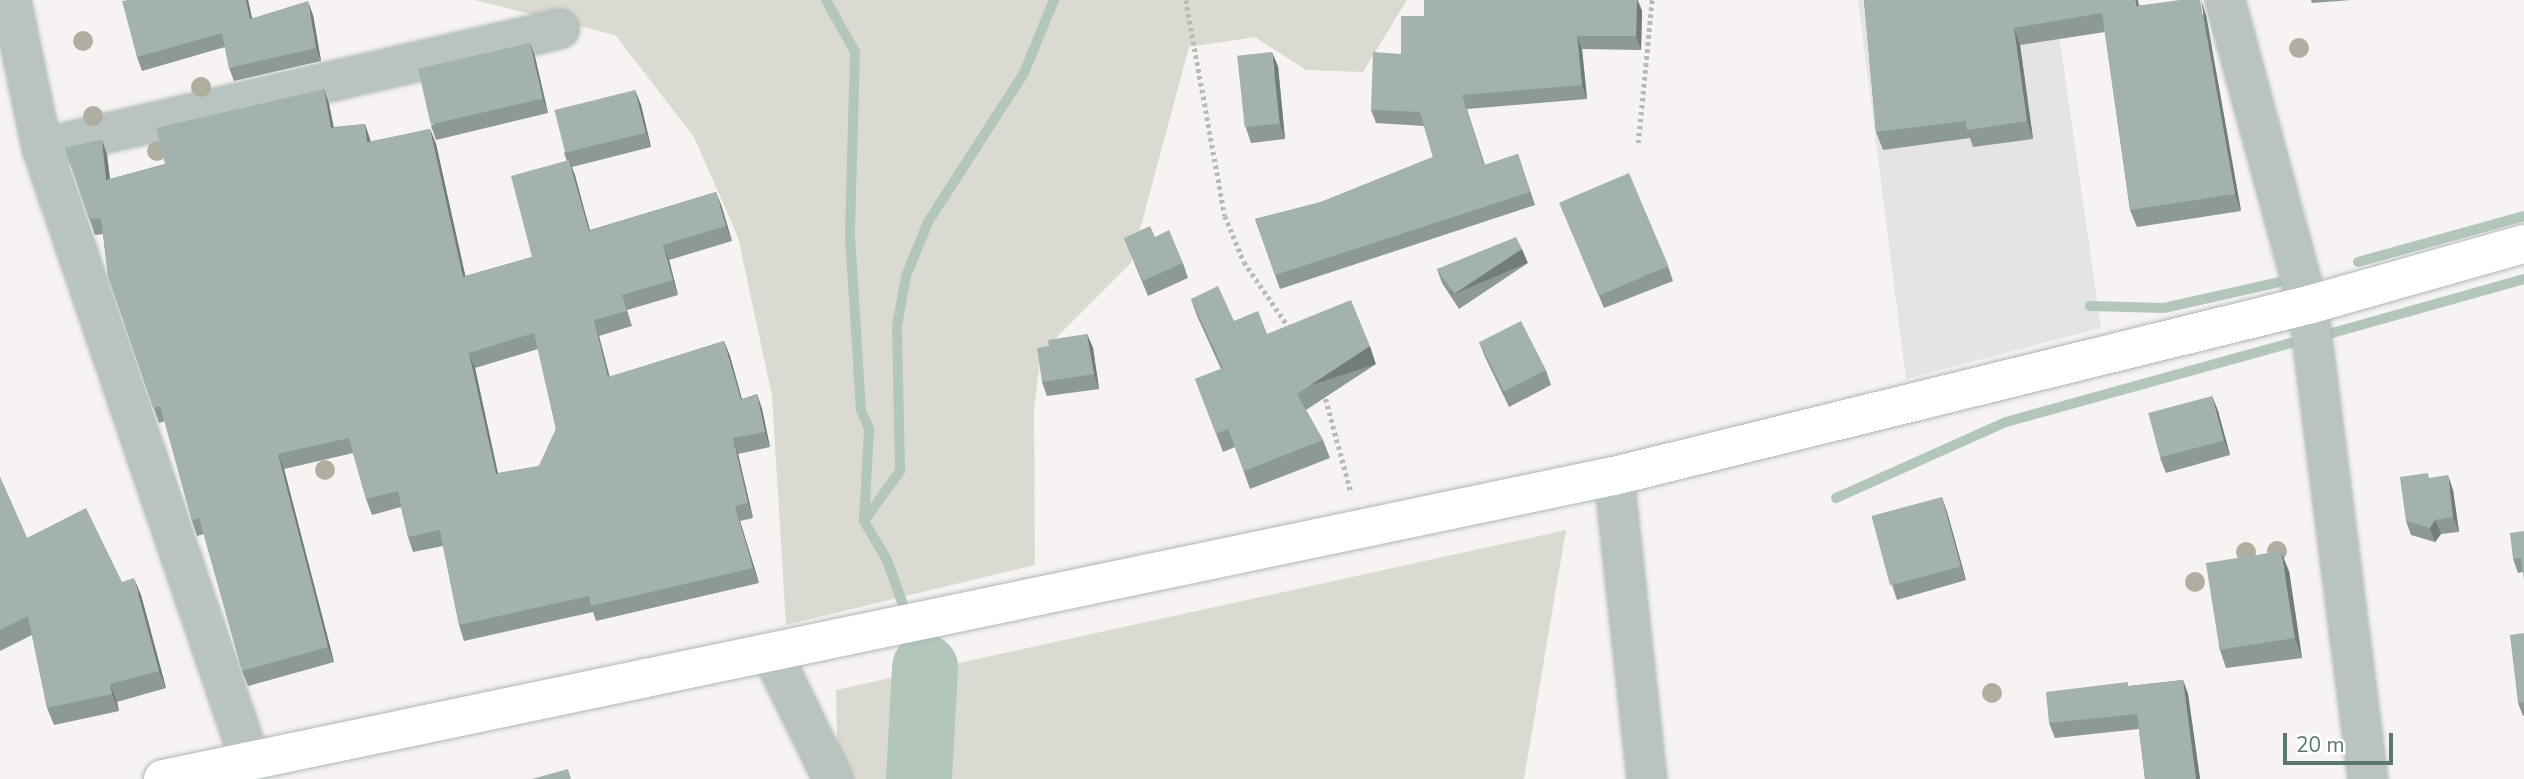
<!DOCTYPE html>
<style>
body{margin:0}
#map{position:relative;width:2524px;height:779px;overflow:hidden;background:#f6f3f2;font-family:"Nunito Sans",sans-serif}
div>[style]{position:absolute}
.built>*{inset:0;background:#e4e4e3}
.green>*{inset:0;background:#dbdad1}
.stream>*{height:10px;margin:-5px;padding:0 5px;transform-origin:5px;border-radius:5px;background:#b3c6bb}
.river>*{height:66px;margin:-33px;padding:0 33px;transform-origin:33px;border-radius:33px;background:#b3c6bb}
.path>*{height:4.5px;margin-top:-2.25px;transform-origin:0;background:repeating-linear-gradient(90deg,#b4bbb9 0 3.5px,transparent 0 7px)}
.roads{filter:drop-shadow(0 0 2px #adb8b4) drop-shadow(0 0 2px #adb8b4)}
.minor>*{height:38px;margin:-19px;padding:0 19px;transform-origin:19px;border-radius:19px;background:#b9c3bf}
.major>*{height:38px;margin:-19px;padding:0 19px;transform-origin:19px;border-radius:19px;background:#fff}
.trees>*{width:20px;height:20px;margin:-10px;border-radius:50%;background:#b0aea1}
.wall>*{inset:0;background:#8c9994}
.shaded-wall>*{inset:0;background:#727d78;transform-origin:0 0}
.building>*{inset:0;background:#a3b2ac;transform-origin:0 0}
span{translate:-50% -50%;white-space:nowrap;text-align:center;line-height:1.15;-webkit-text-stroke:7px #fff;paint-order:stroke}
.scale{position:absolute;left:2283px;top:733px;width:110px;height:32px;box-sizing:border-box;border:4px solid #5c786e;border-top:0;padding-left:9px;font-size:21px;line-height:24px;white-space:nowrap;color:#5c786e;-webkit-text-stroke:5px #fff;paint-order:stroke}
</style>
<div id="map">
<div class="built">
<div style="clip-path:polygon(1858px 0,2054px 0,2101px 328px,1906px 379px)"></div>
</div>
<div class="green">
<div style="clip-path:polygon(474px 0,1407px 0,1363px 72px,1306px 70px,1255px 37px,1189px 47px,1131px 263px,1041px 353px,1034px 409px,1035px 565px,786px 625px,772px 396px,738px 237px,694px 137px,615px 35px)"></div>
<div style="clip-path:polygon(1566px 530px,1524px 779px,838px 779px,836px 690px)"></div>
</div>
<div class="stream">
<div style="left:826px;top:0;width:60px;rotate:60.9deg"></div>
<div style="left:855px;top:52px;width:184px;rotate:91.6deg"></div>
<div style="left:850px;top:236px;width:174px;rotate:86.4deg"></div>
<div style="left:861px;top:410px;width:21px;rotate:67deg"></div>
<div style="left:869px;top:429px;width:92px;rotate:93.1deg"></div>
<div style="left:864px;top:521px;width:45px;rotate:59.5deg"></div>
<div style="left:887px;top:560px;width:114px;rotate:70.4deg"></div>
<div style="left:2358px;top:262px;width:172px;rotate:-15.5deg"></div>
<div style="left:2090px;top:306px;width:74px;rotate:1.5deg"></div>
<div style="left:2164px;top:308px;width:118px;rotate:-12.7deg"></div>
<div style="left:2318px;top:337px;width:214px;rotate:-15.7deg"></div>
<div style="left:1836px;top:498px;width:186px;rotate:-24.1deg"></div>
<div style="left:2006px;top:422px;width:296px;rotate:-15.5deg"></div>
<div style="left:864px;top:521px;width:62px;rotate:-54.2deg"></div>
<div style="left:900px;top:471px;width:145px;rotate:-91.2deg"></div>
<div style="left:897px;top:326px;width:51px;rotate:-79.8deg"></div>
<div style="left:906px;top:276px;width:58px;rotate:-67.8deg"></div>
<div style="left:928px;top:222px;width:177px;rotate:-57.2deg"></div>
<div style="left:1024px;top:73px;width:79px;rotate:-67.7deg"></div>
</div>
<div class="river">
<div style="left:919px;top:779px;width:112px;rotate:-86.9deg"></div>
</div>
<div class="path">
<div style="left:1186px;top:0;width:219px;rotate:79.8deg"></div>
<div style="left:1225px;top:216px;width:50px;rotate:67.6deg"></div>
<div style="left:1244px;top:262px;width:81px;rotate:55.5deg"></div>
<div style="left:1638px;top:143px;width:144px;rotate:-84.4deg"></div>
<div style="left:1324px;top:392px;width:104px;rotate:74.9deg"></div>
</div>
<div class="roads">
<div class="minor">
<div style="left:11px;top:0;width:151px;rotate:78.2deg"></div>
<div style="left:42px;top:148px;width:646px;rotate:71.23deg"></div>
<div style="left:2225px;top:0;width:316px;rotate:74.8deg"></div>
<div style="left:2308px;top:305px;width:478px;rotate:82.8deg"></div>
<div style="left:42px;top:148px;width:531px;rotate:-12.96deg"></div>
<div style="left:1614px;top:476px;width:305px;rotate:83.8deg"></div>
<div style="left:773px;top:656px;width:137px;rotate:64deg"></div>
</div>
<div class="major">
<div style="left:163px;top:779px;width:1482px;rotate:-11.8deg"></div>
<div style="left:1614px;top:476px;width:715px;rotate:-13.84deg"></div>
<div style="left:2308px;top:305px;width:224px;rotate:-15.8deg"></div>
</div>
</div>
<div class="trees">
<div style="left:83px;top:41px"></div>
<div style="left:2299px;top:48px"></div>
<div style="left:201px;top:87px"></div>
<div style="left:93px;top:116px"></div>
<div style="left:157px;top:151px"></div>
<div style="left:325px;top:470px"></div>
<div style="left:2277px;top:551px"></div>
<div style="left:2246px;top:552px"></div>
<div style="left:2195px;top:582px"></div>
<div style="left:1992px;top:693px"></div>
</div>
<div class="wall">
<div style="clip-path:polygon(128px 0,248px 0,252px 18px,313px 15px,321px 61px,234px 81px,229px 68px,225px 47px,142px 71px,137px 57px)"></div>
<div style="clip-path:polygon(1424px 0,1638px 0,1642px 11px,1641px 50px,1582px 49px,1587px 99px,1467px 109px,1485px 165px,1518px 154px,1535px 205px,1280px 289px,1255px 219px,1321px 202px,1433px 157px,1424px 126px,1376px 123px,1371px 110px,1424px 16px)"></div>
<div style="clip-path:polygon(1864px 0,2139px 5px,2206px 15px,2241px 211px,2137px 227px,2130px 210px,2105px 32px,2020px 45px,2033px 139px,1973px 147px,1970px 138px,1883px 150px,1876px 132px)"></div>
<div style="clip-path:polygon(2311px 0,2351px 0,2312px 3px)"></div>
<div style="clip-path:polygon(530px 43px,535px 57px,548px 113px,436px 140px,431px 126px)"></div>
<div style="clip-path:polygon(1278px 66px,1285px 139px,1251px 143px,1246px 128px)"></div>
<div style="clip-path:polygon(evenodd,324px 89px,329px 104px,334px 127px,365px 124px,371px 142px,430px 129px,436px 144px,465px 276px,532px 257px,567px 161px,564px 153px,635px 90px,641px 105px,651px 147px,572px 167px,590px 230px,716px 192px,732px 241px,669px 260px,678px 295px,627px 310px,632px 326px,599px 336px,610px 377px,724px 341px,730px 356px,742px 399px,757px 394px,762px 409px,770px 447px,738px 454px,753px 518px,740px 521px,759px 583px,596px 621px,593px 612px,464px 641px,459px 625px,443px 546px,413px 552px,408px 537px,401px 507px,372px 515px,366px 499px,353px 453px,284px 469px,334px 662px,248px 686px,242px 671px,204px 534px,197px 536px,192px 521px,165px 421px,159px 423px,108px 276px,103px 234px,95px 235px,65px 148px,102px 140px,107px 155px,110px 179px,165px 164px,324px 89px,538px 349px,556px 429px,539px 466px,498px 473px,475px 368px,538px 349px)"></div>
<div style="clip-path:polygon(1561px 206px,1668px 266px,1673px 281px,1604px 308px)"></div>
<div style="clip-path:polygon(1155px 237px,1183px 263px,1188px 278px,1148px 296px,1124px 238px)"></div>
<div style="clip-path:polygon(1528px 263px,1459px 309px,1442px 283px,1437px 269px)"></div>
<div style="clip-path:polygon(1191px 299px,1234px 321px,1267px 334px,1376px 364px,1306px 410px,1323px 440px,1330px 458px,1250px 489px,1235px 447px,1223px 452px,1195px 379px,1221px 369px,1197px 316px)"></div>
<div style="clip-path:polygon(1087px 334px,1093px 348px,1099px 389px,1047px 396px,1042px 382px,1049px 346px)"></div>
<div style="clip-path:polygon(1479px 342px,1546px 370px,1551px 385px,1509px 407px,1485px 357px)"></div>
<div style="clip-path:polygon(2212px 396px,2218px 411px,2230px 455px,2166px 473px,2160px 458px)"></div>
<div style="clip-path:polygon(0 477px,27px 538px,122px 582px,141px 595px,166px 688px,117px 702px,119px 711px,54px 725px,47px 708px,32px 635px,0 651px)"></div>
<div style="clip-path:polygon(2430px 478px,2453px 490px,2459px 532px,2441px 534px,2435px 542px,2411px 535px,2406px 521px)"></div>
<div style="clip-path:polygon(1942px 497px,1947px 512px,1966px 580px,1897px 600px,1892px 585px)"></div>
<div style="clip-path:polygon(2524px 531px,2523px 572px,2518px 573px,2513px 559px)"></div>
<div style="clip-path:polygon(2289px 571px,2302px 658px,2226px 668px,2219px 647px)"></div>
<div style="clip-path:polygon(2524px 633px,2524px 716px,2523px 716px,2518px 703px)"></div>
<div style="clip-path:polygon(2183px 680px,2188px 694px,2200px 779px,2145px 779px,2139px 729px,2055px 738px,2049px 723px,2130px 686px)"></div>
</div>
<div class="shaded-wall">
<div style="clip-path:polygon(246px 0,248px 0,255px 32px,250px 19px)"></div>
<div style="clip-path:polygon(1637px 0,1642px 11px,1641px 50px,1636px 36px)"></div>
<div style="clip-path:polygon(2135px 0,2138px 0,2142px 23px,2136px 6px)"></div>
<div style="clip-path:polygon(2201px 0,2206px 15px,2241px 211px,2235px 194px)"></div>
<div style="clip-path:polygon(308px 1px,313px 15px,321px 61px,316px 48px)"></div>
<div style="clip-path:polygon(2014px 28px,2020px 45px,2033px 139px,2027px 121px)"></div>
<div style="clip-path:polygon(1577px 36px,1582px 49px,1587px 99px,1582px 85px)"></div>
<div style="clip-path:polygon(530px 43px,535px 57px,548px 113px,543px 99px)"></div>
<div style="clip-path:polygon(1272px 52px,1278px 66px,1285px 139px,1280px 124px)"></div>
<div style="clip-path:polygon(324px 89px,329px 104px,336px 143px,331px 128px)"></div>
<div style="clip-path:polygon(635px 90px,641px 105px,651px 147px,646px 133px)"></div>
<div style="clip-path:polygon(365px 124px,370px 140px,372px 158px,367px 142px)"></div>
<div style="clip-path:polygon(430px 129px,436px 144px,469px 292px,463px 277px)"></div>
<div style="clip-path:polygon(102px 140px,107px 155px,112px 195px,106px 180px)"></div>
<div style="clip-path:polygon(569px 160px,575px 175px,594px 246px,589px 231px)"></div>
<div style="clip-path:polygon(716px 192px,722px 207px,732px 241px,726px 226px)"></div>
<div style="clip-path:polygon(663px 245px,669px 260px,678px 295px,673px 280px)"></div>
<div style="left:1522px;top:249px;width:15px;height:82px;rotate:67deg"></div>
<div style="clip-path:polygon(594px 320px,599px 336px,613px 393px,608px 377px)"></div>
<div style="clip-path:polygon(1087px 334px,1093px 348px,1099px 389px,1094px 374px)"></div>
<div style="clip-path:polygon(724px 341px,730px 356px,746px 415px,741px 400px)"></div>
<div style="left:1370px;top:346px;width:19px;height:87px;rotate:72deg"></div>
<div style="clip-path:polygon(469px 353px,475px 368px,501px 489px,496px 474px)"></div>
<div style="clip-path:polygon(757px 394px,762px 409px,770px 447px,765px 432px)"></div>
<div style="clip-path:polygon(2212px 396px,2218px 411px,2230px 455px,2224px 440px)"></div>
<div style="clip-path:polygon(733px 438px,738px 454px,753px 518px,748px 503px)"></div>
<div style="clip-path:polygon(278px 454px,284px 469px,334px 662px,328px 647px)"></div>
<div style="clip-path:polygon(2448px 475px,2453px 490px,2459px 532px,2453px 517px)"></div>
<div style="clip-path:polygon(1942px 497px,1947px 512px,1966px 580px,1961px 566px)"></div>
<div style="clip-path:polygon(735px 506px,740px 521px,759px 583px,753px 568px)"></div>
<div style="clip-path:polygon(2435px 520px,2441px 534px,2435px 542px,2430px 528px)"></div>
<div style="clip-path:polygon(2281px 551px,2289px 571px,2302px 658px,2295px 638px)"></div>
<div style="clip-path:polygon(134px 578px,141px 595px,166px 688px,159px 671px)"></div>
<div style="clip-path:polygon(2183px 680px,2188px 694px,2200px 779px,2196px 779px)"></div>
<div style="clip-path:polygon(110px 684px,117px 702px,119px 711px,112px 694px)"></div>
</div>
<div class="building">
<div style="clip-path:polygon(128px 0,246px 0,250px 19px,308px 1px,316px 48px,229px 68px,222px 33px,137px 57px,122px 1px)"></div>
<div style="clip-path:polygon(1424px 0,1637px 0,1636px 36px,1577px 36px,1582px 85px,1462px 95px,1484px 165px,1518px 154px,1530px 192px,1275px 275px,1255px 219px,1321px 202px,1433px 157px,1420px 112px,1371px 110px,1373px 52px,1401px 54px,1401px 16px,1424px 16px)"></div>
<div style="clip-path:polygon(1864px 0,2135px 0,2136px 6px,2180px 0,2200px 0,2235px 194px,2130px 210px,2102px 13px,2014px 28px,2027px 121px,1967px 130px,1966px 121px,1876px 132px)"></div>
<div style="left:530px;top:43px;width:57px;height:115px;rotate:77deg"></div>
<div style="left:1272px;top:52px;width:72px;height:35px;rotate:84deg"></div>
<div style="clip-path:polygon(evenodd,324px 89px,331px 128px,365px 124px,367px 142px,430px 129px,463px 277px,532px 257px,511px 176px,569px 160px,589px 231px,716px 192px,726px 226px,663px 245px,673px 280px,622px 295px,627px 311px,594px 320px,608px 377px,724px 341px,741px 400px,757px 394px,765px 432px,733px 438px,748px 503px,735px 506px,753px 568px,591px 606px,589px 596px,459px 625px,440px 530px,408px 537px,398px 491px,366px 499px,349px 438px,278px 454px,328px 647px,242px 671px,199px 518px,192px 521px,160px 406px,153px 408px,108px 276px,101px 218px,89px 219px,65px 148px,102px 140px,106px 180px,165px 164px,156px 128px,324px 89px,534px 333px,556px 429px,539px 466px,496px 474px,469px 353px,534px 333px)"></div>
<div style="left:635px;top:90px;width:44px;height:83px;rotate:76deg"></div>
<div style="left:1629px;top:173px;width:101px;height:76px;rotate:67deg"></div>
<div style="clip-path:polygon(1150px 226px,1155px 237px,1169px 230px,1183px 263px,1143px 281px,1124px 238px)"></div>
<div style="clip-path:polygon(1516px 237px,1522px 249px,1454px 294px,1437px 269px)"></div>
<div style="clip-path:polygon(1218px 286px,1234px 321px,1258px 311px,1267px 334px,1351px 300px,1370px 346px,1297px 394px,1323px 440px,1244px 471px,1228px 429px,1216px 434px,1195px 379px,1223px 368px,1191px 299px)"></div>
<div style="left:1521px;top:321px;width:55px;height:47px;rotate:63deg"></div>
<div style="clip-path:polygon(1087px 334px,1094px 374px,1042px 382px,1037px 348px,1049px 346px,1048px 340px)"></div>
<div style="left:2212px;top:396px;width:46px;height:66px;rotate:75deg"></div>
<div style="clip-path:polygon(2428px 473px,2429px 478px,2448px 475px,2453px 517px,2435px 520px,2430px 528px,2406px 521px,2400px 477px)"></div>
<div style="clip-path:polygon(0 477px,27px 538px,86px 508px,122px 582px,134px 578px,159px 671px,110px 684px,112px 694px,47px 708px,28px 616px,0 630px)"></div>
<div style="left:1942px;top:497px;width:72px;height:73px;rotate:75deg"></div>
<div style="clip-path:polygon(2524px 531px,2524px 580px,2521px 558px,2513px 559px,2510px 533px)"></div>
<div style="left:2281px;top:551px;width:88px;height:76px;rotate:81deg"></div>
<div style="clip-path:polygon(2524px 633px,2524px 702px,2518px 703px,2510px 635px)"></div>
<div style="clip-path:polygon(2183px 680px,2196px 779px,2145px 779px,2137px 714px,2049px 723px,2046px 692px,2128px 682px,2128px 686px)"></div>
<div style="clip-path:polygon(568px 769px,571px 779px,532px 779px)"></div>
</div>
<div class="scale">20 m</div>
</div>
